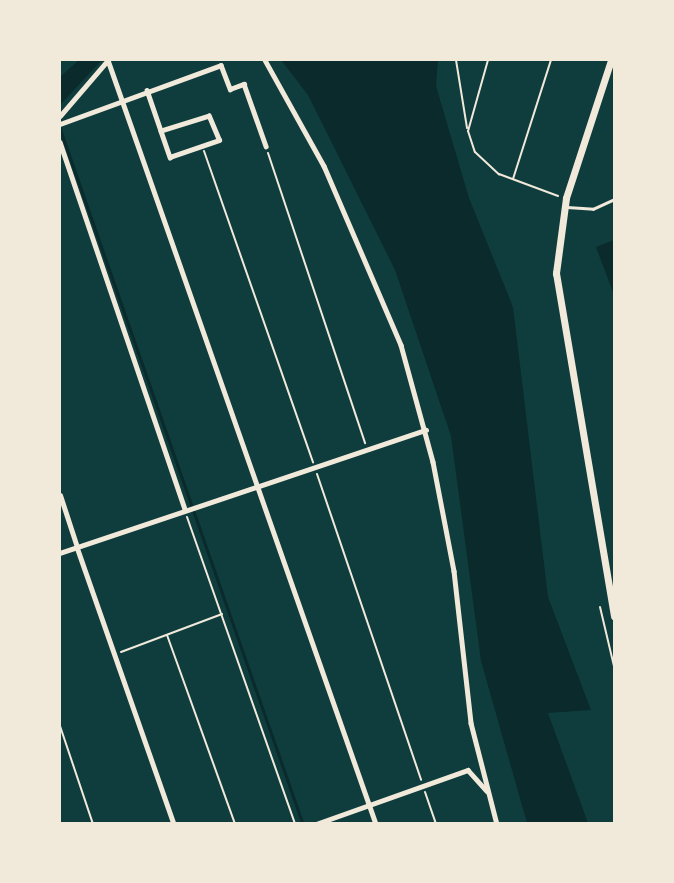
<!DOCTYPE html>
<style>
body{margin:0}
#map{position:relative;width:674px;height:883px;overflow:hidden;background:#0f3d3e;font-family:"DM Sans",sans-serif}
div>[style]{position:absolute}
.water>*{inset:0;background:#0a2a2b}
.stream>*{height:2.5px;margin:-1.25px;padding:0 1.25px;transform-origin:1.25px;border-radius:1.25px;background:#0a2a2b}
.path>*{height:2px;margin:-1px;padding:0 1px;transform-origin:1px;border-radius:1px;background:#f1e9da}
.service>*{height:2.5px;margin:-1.25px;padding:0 1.25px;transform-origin:1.25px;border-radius:1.25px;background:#f1e9da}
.minor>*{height:4.5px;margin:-2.25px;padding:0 2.25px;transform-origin:2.25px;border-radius:2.25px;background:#f1e9da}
.tertiary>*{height:5px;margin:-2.5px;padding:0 2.5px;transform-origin:2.5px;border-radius:2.5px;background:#f1e9da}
.primary>*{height:7px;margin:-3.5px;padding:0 3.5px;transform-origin:3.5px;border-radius:3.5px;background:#f1e9da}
span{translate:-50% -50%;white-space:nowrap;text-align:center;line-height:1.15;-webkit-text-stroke:7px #f1e9da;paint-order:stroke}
.frame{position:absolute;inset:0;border:61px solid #f1e9da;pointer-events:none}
</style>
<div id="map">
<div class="water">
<div style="clip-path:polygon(79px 60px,102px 60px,60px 105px,60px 77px)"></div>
<div style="clip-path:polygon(281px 60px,438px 60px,436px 86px,469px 198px,513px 307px,548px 597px,591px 710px,548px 713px,588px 823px,527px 823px,481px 661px,451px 436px,395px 270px,308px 95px)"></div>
<div style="clip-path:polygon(614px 240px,614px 295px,596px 247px)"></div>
</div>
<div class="stream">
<div style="left:60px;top:128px;width:737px;rotate:70.75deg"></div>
</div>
<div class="path">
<div style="left:456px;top:60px;width:69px;rotate:80.8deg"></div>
<div style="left:488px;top:60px;width:74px;rotate:105.7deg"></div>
<div style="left:468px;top:131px;width:22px;rotate:72deg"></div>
<div style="left:475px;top:152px;width:33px;rotate:43deg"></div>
<div style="left:499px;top:174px;width:63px;rotate:20.4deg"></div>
<div style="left:204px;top:151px;width:330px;rotate:70.7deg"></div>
<div style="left:268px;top:153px;width:306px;rotate:71.5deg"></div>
<div style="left:513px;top:179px;width:125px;rotate:-72.3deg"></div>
<div style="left:317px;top:474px;width:323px;rotate:71.2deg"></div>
<div style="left:187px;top:517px;width:325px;rotate:70.6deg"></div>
<div style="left:600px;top:607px;width:61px;rotate:76.7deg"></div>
<div style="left:167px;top:635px;width:201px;rotate:70.2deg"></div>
<div style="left:121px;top:652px;width:108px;rotate:-20.6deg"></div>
<div style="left:60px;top:726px;width:103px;rotate:71.4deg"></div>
<div style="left:425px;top:792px;width:34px;rotate:71deg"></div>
</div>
<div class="service">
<div style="left:567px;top:207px;width:26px;rotate:4deg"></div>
<div style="left:593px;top:209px;width:23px;rotate:-25deg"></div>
</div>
<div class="minor">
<div style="left:265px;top:60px;width:121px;rotate:60.9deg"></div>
<div style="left:324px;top:166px;width:195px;rotate:66.7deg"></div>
<div style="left:401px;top:345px;width:121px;rotate:74.7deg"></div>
<div style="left:433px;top:462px;width:111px;rotate:79.1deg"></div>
<div style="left:454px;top:571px;width:153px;rotate:83.6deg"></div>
<div style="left:471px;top:723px;width:104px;rotate:75.6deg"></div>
<div style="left:147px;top:90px;width:43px;rotate:71.1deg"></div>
<div style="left:161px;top:131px;width:28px;rotate:71deg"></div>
<div style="left:170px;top:157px;width:52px;rotate:-19.1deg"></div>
<div style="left:219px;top:140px;width:26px;rotate:-113deg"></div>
<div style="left:209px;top:116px;width:50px;rotate:162.6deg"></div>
<div style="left:60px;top:116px;width:74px;rotate:-49.4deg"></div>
<div style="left:108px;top:60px;width:810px;rotate:70.67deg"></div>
<div style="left:60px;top:124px;width:171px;rotate:-20.1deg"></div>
<div style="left:221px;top:65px;width:26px;rotate:69deg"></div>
<div style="left:230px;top:89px;width:15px;rotate:-20deg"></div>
<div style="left:244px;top:84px;width:66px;rotate:70.5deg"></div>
<div style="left:60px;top:142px;width:388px;rotate:71.2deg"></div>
<div style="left:77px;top:547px;width:293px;rotate:70.7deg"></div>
<div style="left:60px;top:553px;width:386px;rotate:-18.6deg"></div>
<div style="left:316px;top:824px;width:161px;rotate:-19.6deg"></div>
<div style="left:468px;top:770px;width:28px;rotate:48deg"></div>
</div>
<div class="tertiary">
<div style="left:60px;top:495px;width:55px;rotate:71.9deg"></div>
</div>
<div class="primary">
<div style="left:611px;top:60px;width:145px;rotate:108.1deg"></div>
<div style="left:566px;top:198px;width:76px;rotate:97.6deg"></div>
<div style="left:556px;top:273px;width:348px;rotate:80.4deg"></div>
</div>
<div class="frame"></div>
</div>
